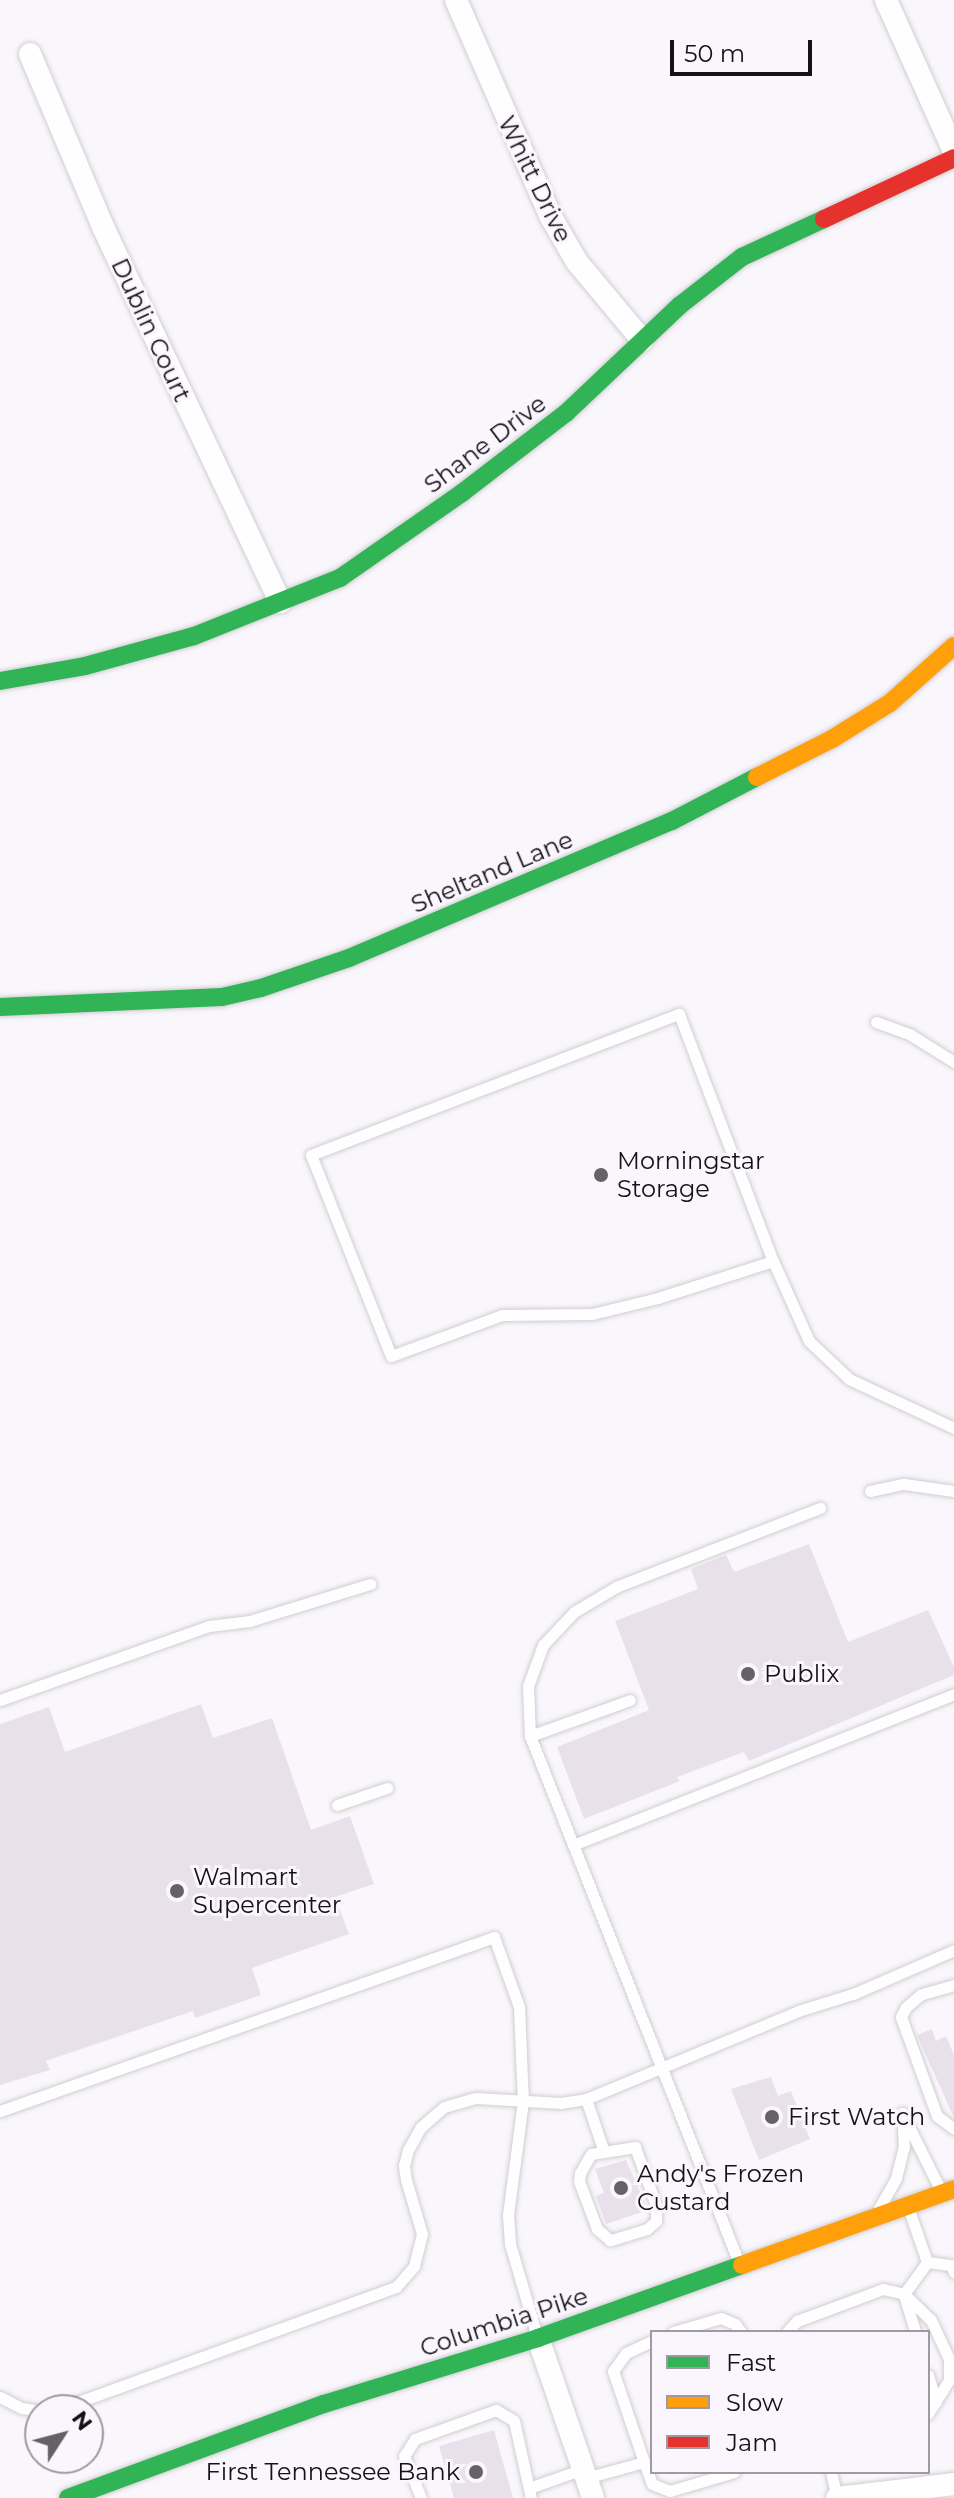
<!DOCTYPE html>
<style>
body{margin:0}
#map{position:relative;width:954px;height:2498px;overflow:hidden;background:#faf7fc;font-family:Montserrat,sans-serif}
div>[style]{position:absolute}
.building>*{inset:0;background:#e8e1ec}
.roads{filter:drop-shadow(0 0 2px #d0ced2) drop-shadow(0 0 2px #d0ced2)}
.lane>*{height:11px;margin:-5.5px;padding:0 5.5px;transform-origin:5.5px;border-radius:5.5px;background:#fefeff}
.street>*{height:22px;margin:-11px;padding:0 11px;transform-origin:11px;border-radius:11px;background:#fefeff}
.fast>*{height:18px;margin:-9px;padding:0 9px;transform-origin:9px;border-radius:9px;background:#30b455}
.slow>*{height:18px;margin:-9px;padding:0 9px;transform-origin:9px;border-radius:9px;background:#ff9f0a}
.jam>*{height:18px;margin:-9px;padding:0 9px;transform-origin:9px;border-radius:9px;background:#e5322d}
.dots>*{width:22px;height:22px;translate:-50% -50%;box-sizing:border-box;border:4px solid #fbf5fe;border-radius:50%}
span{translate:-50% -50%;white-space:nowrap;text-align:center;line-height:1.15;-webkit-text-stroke:6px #fbf5fe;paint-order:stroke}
.street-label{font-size:24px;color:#141215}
.poi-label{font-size:24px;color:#141215}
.left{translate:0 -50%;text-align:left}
.right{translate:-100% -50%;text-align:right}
.legend{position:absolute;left:650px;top:2330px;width:280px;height:144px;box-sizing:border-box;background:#fbf5fe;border:2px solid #9f9aa1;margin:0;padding:10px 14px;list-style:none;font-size:24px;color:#141215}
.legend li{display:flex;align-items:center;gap:16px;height:40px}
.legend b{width:40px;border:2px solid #9f9aa1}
.north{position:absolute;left:24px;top:2394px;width:80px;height:80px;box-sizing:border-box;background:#fbf5fe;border:2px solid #9f9aa1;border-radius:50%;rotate:54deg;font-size:22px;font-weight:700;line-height:32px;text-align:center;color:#141215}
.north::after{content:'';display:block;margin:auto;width:28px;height:36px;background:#646266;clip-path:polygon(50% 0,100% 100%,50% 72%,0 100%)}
.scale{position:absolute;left:670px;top:40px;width:142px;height:36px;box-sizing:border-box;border:4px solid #141215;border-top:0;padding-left:10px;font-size:24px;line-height:28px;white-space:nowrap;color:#141215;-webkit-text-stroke:6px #fbf5fe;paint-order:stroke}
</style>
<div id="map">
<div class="building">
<div style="clip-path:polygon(809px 1544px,848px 1642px,928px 1610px,954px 1667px,954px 1675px,749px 1761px,744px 1752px,677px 1777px,680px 1781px,584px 1819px,557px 1747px,649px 1710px,615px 1621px,698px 1589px,691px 1569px,726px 1555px,734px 1572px)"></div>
<div style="clip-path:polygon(201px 1704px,213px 1738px,272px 1718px,311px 1830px,350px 1816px,374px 1884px,335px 1897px,349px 1934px,252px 1968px,261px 1995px,195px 2018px,193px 2011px,46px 2061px,50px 2070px,0 2085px,0 1724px,49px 1707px,65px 1752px)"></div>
<div style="clip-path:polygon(932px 2029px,936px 2041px,946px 2036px,954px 2055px,954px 2118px,917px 2035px)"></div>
<div style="clip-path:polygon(771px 2077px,778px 2096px,791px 2091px,810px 2139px,759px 2160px,731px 2089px)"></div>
<div style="clip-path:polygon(626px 2160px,648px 2210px,606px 2224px,596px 2196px,604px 2193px,595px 2169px)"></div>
<div style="clip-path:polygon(494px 2430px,513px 2498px,454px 2498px,439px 2446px)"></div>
</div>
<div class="roads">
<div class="lane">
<div style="left:876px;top:1022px;width:37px;rotate:20deg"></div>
<div style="left:911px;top:1035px;width:51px;rotate:32.1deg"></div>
<div style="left:773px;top:1261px;width:121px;rotate:162.2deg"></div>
<div style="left:658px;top:1298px;width:68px;rotate:166.4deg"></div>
<div style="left:592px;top:1314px;width:90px;rotate:179.4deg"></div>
<div style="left:502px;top:1315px;width:118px;rotate:159.7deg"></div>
<div style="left:391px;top:1356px;width:216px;rotate:-111.7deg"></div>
<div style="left:311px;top:1155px;width:394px;rotate:-21deg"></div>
<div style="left:679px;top:1014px;width:264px;rotate:69.2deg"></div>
<div style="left:773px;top:1261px;width:88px;rotate:65.8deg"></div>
<div style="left:809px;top:1341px;width:55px;rotate:43.5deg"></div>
<div style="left:849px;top:1379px;width:116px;rotate:25deg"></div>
<div style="left:870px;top:1491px;width:35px;rotate:-12deg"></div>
<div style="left:904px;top:1484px;width:50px;rotate:8deg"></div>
<div style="left:0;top:1700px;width:222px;rotate:-19.5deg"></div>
<div style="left:209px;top:1626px;width:41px;rotate:-7deg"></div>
<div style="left:250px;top:1621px;width:126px;rotate:-17.1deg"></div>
<div style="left:530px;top:1736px;width:106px;rotate:-19.8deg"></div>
<div style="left:337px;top:1805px;width:53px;rotate:-18.8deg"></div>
<div style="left:573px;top:1845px;width:410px;rotate:-21.6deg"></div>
<div style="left:954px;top:1985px;width:35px;rotate:164deg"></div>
<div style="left:920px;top:1995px;width:18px;rotate:139deg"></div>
<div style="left:906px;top:2007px;width:11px;rotate:117deg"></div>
<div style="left:901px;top:2017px;width:105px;rotate:70deg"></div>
<div style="left:937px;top:2116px;width:21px;rotate:37deg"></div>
<div style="left:586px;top:2099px;width:53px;rotate:71.2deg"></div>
<div style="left:0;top:2111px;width:524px;rotate:-19.4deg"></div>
<div style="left:494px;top:1937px;width:74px;rotate:70.3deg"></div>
<div style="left:519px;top:2007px;width:94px;rotate:87.6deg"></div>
<div style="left:523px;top:2101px;width:115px;rotate:97.5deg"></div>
<div style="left:508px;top:2215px;width:29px;rotate:86deg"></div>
<div style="left:510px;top:2244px;width:93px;rotate:73.7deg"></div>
<div style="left:635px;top:2147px;width:62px;rotate:70.1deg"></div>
<div style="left:656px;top:2205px;width:16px;rotate:90deg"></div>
<div style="left:656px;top:2221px;width:12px;rotate:138deg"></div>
<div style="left:647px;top:2229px;width:39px;rotate:163deg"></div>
<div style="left:610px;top:2240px;width:17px;rotate:-140deg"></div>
<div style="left:597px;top:2229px;width:51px;rotate:-110.6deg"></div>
<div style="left:579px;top:2181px;width:8px;rotate:-83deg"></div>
<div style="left:580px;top:2173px;width:22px;rotate:-60deg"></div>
<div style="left:591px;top:2154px;width:45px;rotate:-9deg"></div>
<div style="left:879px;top:2208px;width:34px;rotate:-60deg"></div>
<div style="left:896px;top:2178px;width:32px;rotate:-76deg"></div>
<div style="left:904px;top:2147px;width:34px;rotate:-93deg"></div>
<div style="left:902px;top:2113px;width:85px;rotate:63.4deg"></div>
<div style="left:909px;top:2210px;width:55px;rotate:70.9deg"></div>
<div style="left:927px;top:2262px;width:24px;rotate:7deg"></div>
<div style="left:951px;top:2265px;width:8px;rotate:67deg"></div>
<div style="left:739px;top:2263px;width:567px;rotate:-111.63deg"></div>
<div style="left:530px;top:1736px;width:50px;rotate:-92.3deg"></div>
<div style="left:528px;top:1686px;width:44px;rotate:-69.9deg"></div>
<div style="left:543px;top:1645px;width:45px;rotate:-46.8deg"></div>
<div style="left:574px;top:1612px;width:49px;rotate:-30.8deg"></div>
<div style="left:616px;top:1587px;width:219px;rotate:-21.2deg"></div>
<div style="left:904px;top:2294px;width:39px;rotate:-54deg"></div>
<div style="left:904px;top:2295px;width:39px;rotate:73deg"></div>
<div style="left:673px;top:2332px;width:50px;rotate:-16.3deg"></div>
<div style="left:721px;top:2318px;width:15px;rotate:23deg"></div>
<div style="left:735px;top:2324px;width:10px;rotate:53deg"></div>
<div style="left:787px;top:2332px;width:15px;rotate:-48deg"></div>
<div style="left:797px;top:2321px;width:92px;rotate:-20.4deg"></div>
<div style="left:883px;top:2289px;width:22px;rotate:13deg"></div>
<div style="left:904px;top:2294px;width:37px;rotate:44deg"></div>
<div style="left:931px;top:2320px;width:43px;rotate:65.2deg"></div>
<div style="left:949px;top:2359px;width:21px;rotate:90deg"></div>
<div style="left:949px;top:2380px;width:40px;rotate:122deg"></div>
<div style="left:928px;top:2375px;width:28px;rotate:73deg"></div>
<div style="left:0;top:2397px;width:25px;rotate:27deg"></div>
<div style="left:22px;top:2408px;width:18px;rotate:9deg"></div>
<div style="left:56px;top:2410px;width:362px;rotate:-19.9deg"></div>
<div style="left:396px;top:2287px;width:28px;rotate:-49deg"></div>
<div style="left:414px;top:2266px;width:33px;rotate:-76deg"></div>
<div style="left:422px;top:2234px;width:56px;rotate:-106.5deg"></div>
<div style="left:406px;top:2180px;width:15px;rotate:-98deg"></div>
<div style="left:404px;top:2165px;width:16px;rotate:-75deg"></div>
<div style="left:408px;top:2150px;width:26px;rotate:-61deg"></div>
<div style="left:421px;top:2127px;width:30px;rotate:-41deg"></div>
<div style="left:444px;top:2107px;width:33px;rotate:-16deg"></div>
<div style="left:476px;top:2098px;width:85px;rotate:3.4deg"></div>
<div style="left:561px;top:2103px;width:25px;rotate:-9deg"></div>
<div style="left:586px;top:2099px;width:230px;rotate:-22.5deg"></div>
<div style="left:798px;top:2011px;width:58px;rotate:-17.2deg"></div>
<div style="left:853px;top:1994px;width:110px;rotate:-23.5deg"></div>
<div style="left:644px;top:2462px;width:96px;rotate:-108.8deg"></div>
<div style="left:613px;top:2371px;width:22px;rotate:-54deg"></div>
<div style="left:626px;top:2353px;width:29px;rotate:-25deg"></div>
<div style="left:831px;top:2472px;width:27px;rotate:77deg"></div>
<div style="left:586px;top:2478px;width:60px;rotate:-15.4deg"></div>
<div style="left:644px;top:2462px;width:23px;rotate:70deg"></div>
<div style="left:652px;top:2484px;width:19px;rotate:21deg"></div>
<div style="left:670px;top:2491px;width:67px;rotate:-16.5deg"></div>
<div style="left:529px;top:2488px;width:57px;rotate:-19.4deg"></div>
<div style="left:421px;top:2498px;width:45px;rotate:-112deg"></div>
<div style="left:404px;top:2456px;width:20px;rotate:-57deg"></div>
<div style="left:415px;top:2439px;width:86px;rotate:-19.7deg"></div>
<div style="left:496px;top:2410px;width:21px;rotate:31deg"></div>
<div style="left:514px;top:2421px;width:79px;rotate:77.6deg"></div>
</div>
<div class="street">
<div style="left:456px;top:0;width:237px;rotate:66.4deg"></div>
<div style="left:551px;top:217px;width:52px;rotate:60deg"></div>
<div style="left:577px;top:262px;width:102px;rotate:50.2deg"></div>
<div style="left:886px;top:0;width:166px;rotate:65.8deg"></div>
<div style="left:30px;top:54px;width:188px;rotate:67.1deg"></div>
<div style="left:103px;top:227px;width:415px;rotate:64.7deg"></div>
<div style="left:538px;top:2338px;width:169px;rotate:71deg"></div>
<div style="left:837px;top:2498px;width:118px;rotate:-6.8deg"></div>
</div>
<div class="fast">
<div style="left:0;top:681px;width:86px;rotate:-10deg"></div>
<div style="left:85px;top:666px;width:113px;rotate:-15.4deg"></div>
<div style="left:194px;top:636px;width:157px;rotate:-21.7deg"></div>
<div style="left:340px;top:578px;width:149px;rotate:-34.9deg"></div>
<div style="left:462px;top:493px;width:131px;rotate:-37.6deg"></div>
<div style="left:566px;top:413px;width:156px;rotate:-43.4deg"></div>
<div style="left:679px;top:306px;width:80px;rotate:-37.9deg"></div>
<div style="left:742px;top:257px;width:90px;rotate:-24.9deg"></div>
<div style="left:0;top:1007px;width:222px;rotate:-2.6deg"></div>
<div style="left:222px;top:997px;width:40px;rotate:-13deg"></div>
<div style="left:261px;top:988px;width:93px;rotate:-18.8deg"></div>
<div style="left:349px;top:958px;width:351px;rotate:-23deg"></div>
<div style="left:672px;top:821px;width:96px;rotate:-27.4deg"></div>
<div style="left:68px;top:2498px;width:273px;rotate:-20.2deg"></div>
<div style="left:324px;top:2404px;width:224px;rotate:-17.1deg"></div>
<div style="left:538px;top:2338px;width:217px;rotate:-19.7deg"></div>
</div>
<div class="slow">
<div style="left:757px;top:777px;width:84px;rotate:-26.9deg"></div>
<div style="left:832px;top:739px;width:68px;rotate:-31.8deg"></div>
<div style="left:890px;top:703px;width:86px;rotate:-41.7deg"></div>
<div style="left:742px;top:2265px;width:225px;rotate:-19.7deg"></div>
</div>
<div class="jam">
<div style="left:824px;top:219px;width:144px;rotate:-25.1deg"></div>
</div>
</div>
<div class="dots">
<div style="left:601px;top:1175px;background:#646266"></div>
<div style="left:748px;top:1674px;background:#646266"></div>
<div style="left:177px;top:1891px;background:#646266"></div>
<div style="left:772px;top:2117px;background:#646266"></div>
<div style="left:621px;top:2188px;background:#646266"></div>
<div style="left:476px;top:2472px;background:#646266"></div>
</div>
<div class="street-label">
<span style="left:535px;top:179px;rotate:64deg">Whitt Drive</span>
<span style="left:151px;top:330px;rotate:65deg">Dublin Court</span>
<span style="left:485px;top:444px;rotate:-37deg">Shane Drive</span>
<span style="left:492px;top:872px;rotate:-23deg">Sheltand Lane</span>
<span style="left:504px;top:2322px;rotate:-18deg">Columbia Pike</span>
</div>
<div class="poi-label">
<span class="left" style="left:617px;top:1175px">Morningstar<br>Storage</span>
<span class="left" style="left:764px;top:1674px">Publix</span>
<span class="left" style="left:193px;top:1891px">Walmart<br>Supercenter</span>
<span class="left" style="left:788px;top:2117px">First Watch</span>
<span class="left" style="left:637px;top:2188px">Andy's Frozen<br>Custard</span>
<span class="right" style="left:460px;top:2472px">First Tennessee Bank</span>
</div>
<ul class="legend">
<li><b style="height:10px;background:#30b455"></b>Fast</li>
<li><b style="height:10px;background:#ff9f0a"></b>Slow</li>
<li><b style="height:10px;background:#e5322d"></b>Jam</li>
</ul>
<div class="north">N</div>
<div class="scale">50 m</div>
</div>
